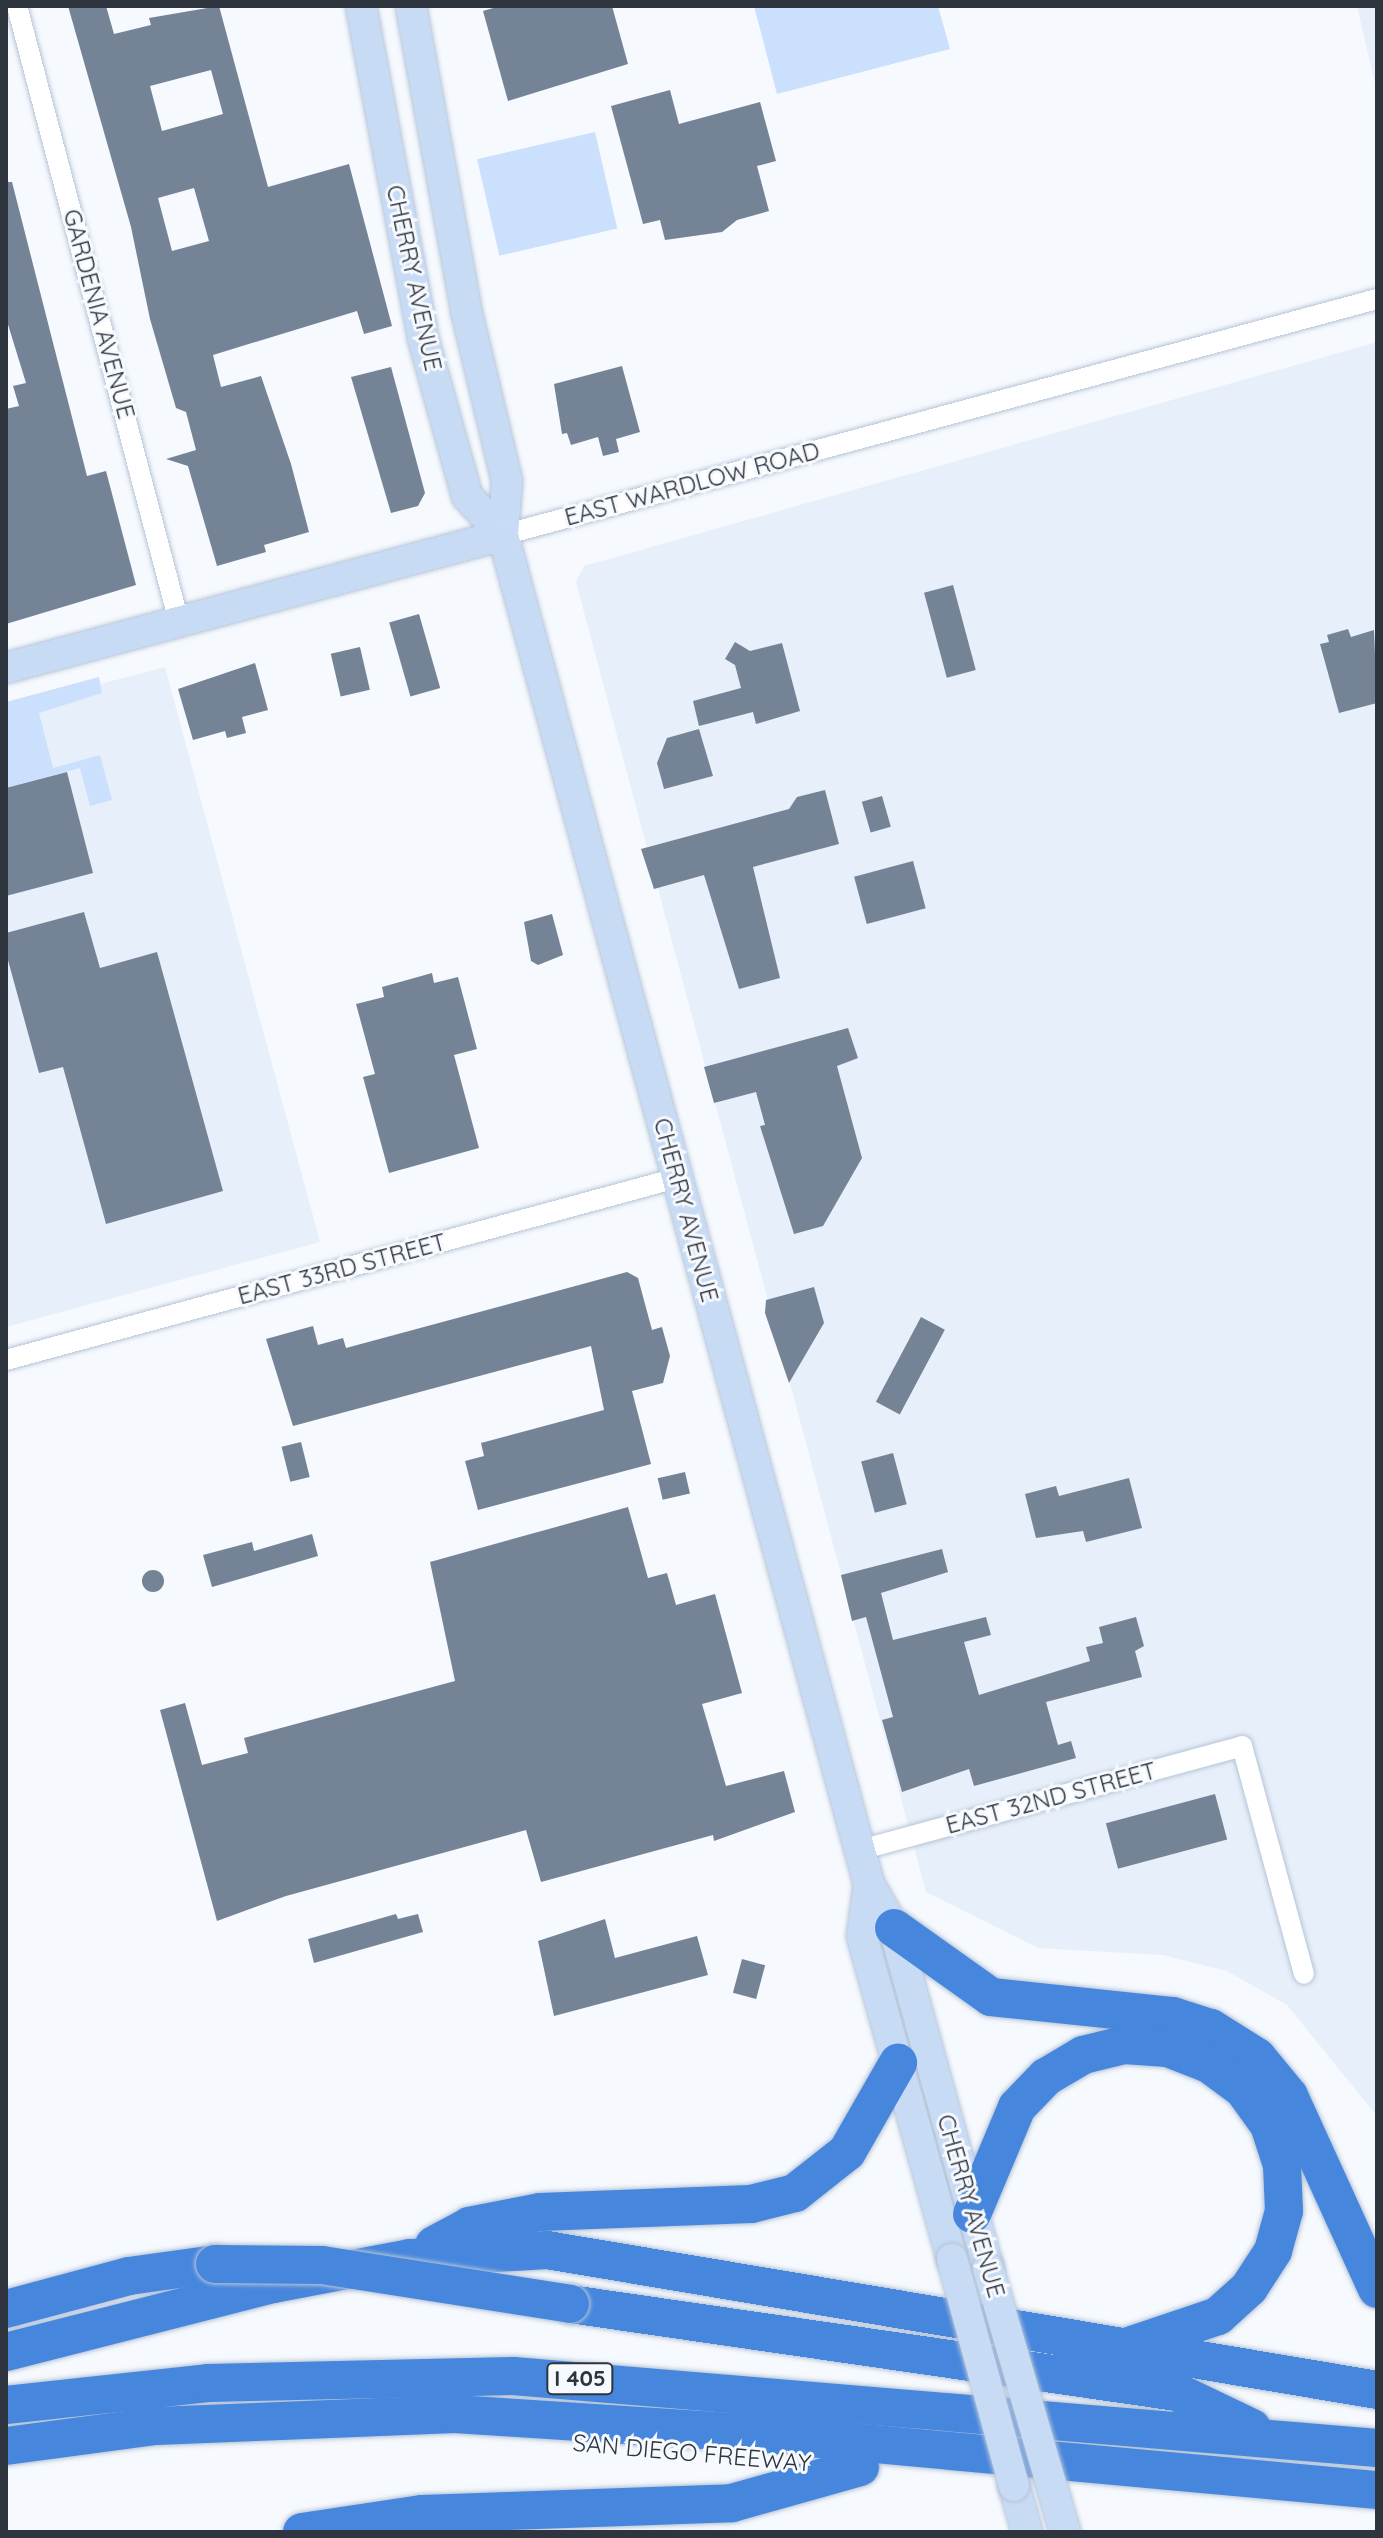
<!DOCTYPE html>
<style>
body{margin:0}
#map{position:relative;width:1383px;height:2538px;overflow:hidden;background:#f6f9fd;font-family:Quicksand,sans-serif}
div>[style]{position:absolute}
.built>*{inset:0;background:#e7effa}
.green>*{inset:0;background:#cbe0fc;transform-origin:0 0}
.building>*{inset:0;background:#758396;transform-origin:0 0}
.round{border-radius:50%}
.roads{filter:drop-shadow(0 0 2px #b5c4d8) drop-shadow(0 0 2px #b5c4d8)}
.minor>*{height:20px;margin:-10px;padding:0 10px;transform-origin:10px;border-radius:10px;background:#fff}
.secondary>*{height:30px;margin:-15px;padding:0 15px;transform-origin:15px;border-radius:15px;background:#c8dbf5}
.motorway>*{height:38px;margin:-19px;padding:0 19px;transform-origin:19px;border-radius:19px;background:#4786dd}
.bridges{filter:drop-shadow(0 0 2px #b5c4d8) drop-shadow(0 0 2px #b5c4d8)}
.secondary-bridge>*{height:30px;margin:-15px;padding:0 15px;transform-origin:15px;border-radius:15px;background:#c8dbf5}
.motorway-bridge>*{height:38px;margin:-19px;padding:0 19px;transform-origin:19px;border-radius:19px;background:#4786dd}
span{translate:-50% -50%;white-space:nowrap;text-align:center;line-height:1.15;-webkit-text-stroke:6px #f6f9fd;paint-order:stroke}
.shield-label span{padding:2px 6px;background:#f6f9fd;border:2px solid;border-radius:6px;-webkit-text-stroke-width:0}
.shield-label{font-size:22px;color:#2f353e;font-weight:700}
.street-label{font-size:24px;color:#2f353e}
.frame{position:absolute;inset:0;border:8px solid #2f353e;pointer-events:none}
</style>
<div id="map">
<div class="built">
<div style="clip-path:polygon(1357px 6px,1377px 6px,1377px 93px)"></div>
<div style="clip-path:polygon(1377px 342px,1377px 2116px,1287px 2005px,1227px 1971px,1163px 1955px,1038px 1948px,926px 1892px,576px 582px,584px 566px)"></div>
<div style="clip-path:polygon(165px 667px,320px 1242px,6px 1327px,6px 709px)"></div>
</div>
<div class="green">
<div style="clip-path:polygon(754px 6px,938px 6px,950px 49px,777px 94px)"></div>
<div style="left:595px;top:132px;width:99px;height:121px;rotate:77deg"></div>
<div style="clip-path:polygon(99px 677px,102px 693px,39px 713px,53px 768px,100px 755px,112px 800px,90px 806px,80px 768px,6px 788px,6px 702px)"></div>
</div>
<div class="building">
<div style="clip-path:polygon(evenodd,68px 6px,106px 6px,114px 34px,151px 25px,149px 18px,219px 6px,268px 187px,349px 164px,392px 326px,364px 334px,357px 311px,213px 355px,221px 387px,261px 376px,291px 464px,309px 532px,264px 545px,266px 552px,217px 566px,188px 466px,166px 459px,196px 450px,186px 412px,176px 408px,150px 319px,131px 227px,68px 6px,211px 70px,223px 114px,162px 131px,150px 86px,211px 70px,68px 6px,194px 188px,209px 241px,172px 251px,158px 198px,194px 188px)"></div>
<div style="clip-path:polygon(500px 6px,612px 6px,628px 64px,508px 101px,483px 11px)"></div>
<div style="clip-path:polygon(670px 90px,679px 124px,760px 102px,776px 161px,757px 166px,769px 211px,737px 220px,722px 232px,665px 240px,660px 220px,643px 224px,611px 106px)"></div>
<div style="clip-path:polygon(6px 182px,12px 182px,87px 476px,106px 471px,136px 585px,6px 624px,6px 409px,19px 406px,13px 386px,26px 383px,6px 318px)"></div>
<div style="clip-path:polygon(622px 366px,640px 432px,616px 439px,619px 452px,603px 456px,598px 437px,571px 445px,567px 433px,562px 434px,554px 384px)"></div>
<div style="clip-path:polygon(391px 367px,425px 493px,418px 506px,391px 513px,351px 377px)"></div>
<div style="left:953px;top:585px;width:88px;height:30px;rotate:75deg"></div>
<div style="left:419px;top:614px;width:77px;height:31px;rotate:74deg"></div>
<div style="clip-path:polygon(1348px 629px,1351px 637px,1374px 630px,1377px 703px,1339px 713px,1320px 644px,1329px 642px,1327px 635px)"></div>
<div style="clip-path:polygon(735px 642px,750px 651px,782px 643px,800px 711px,756px 724px,753px 712px,699px 726px,693px 701px,741px 688px,735px 665px,725px 659px)"></div>
<div style="left:360px;top:647px;width:44px;height:30px;rotate:77deg"></div>
<div style="clip-path:polygon(255px 663px,268px 710px,242px 717px,246px 733px,227px 738px,225px 731px,193px 740px,178px 689px)"></div>
<div style="clip-path:polygon(699px 729px,713px 776px,664px 789px,657px 763px,667px 738px)"></div>
<div style="clip-path:polygon(67px 772px,93px 873px,6px 896px,6px 788px)"></div>
<div style="clip-path:polygon(825px 790px,839px 844px,753px 867px,780px 978px,739px 989px,704px 875px,654px 889px,641px 849px,789px 809px,797px 797px)"></div>
<div style="left:882px;top:796px;width:32px;height:21px;rotate:74deg"></div>
<div style="left:913px;top:861px;width:49px;height:61px;rotate:75deg"></div>
<div style="clip-path:polygon(84px 912px,100px 968px,157px 952px,223px 1191px,106px 1224px,63px 1067px,39px 1073px,6px 953px,6px 933px)"></div>
<div style="clip-path:polygon(552px 914px,563px 955px,538px 965px,531px 961px,524px 922px)"></div>
<div style="clip-path:polygon(432px 973px,434px 983px,458px 977px,477px 1049px,454px 1055px,479px 1148px,389px 1173px,363px 1077px,375px 1074px,356px 1004px,384px 997px,382px 987px)"></div>
<div style="clip-path:polygon(848px 1028px,858px 1058px,837px 1066px,862px 1158px,823px 1226px,794px 1234px,760px 1126px,765px 1125px,756px 1092px,714px 1103px,704px 1067px)"></div>
<div style="clip-path:polygon(627px 1272px,638px 1278px,652px 1330px,662px 1327px,670px 1356px,663px 1383px,632px 1391px,651px 1464px,478px 1510px,465px 1461px,484px 1456px,481px 1443px,604px 1410px,591px 1346px,293px 1426px,266px 1339px,313px 1326px,318px 1345px,343px 1338px,346px 1348px)"></div>
<div style="clip-path:polygon(814px 1287px,824px 1323px,789px 1383px,765px 1313px,766px 1300px)"></div>
<div style="left:921px;top:1317px;width:27px;height:96px;rotate:28deg"></div>
<div style="left:301px;top:1442px;width:36px;height:20px;rotate:76deg"></div>
<div style="left:893px;top:1453px;width:53px;height:33px;rotate:75deg"></div>
<div style="left:685px;top:1472px;width:22px;height:28px;rotate:77deg"></div>
<div style="clip-path:polygon(1129px 1478px,1142px 1528px,1086px 1542px,1083px 1531px,1036px 1538px,1025px 1494px,1056px 1486px,1059px 1496px)"></div>
<div style="clip-path:polygon(628px 1507px,648px 1578px,667px 1573px,676px 1605px,715px 1594px,742px 1693px,702px 1704px,726px 1786px,784px 1771px,795px 1812px,714px 1841px,713px 1835px,541px 1882px,526px 1830px,286px 1896px,217px 1921px,160px 1710px,185px 1703px,202px 1765px,248px 1753px,244px 1738px,455px 1681px,430px 1562px)"></div>
<div style="clip-path:polygon(312px 1534px,318px 1556px,212px 1587px,203px 1555px,252px 1542px,254px 1551px)"></div>
<div style="clip-path:polygon(942px 1549px,948px 1572px,881px 1593px,893px 1640px,986px 1617px,991px 1635px,964px 1642px,979px 1695px,1090px 1661px,1086px 1647px,1103px 1643px,1099px 1627px,1136px 1617px,1144px 1646px,1135px 1651px,1142px 1677px,1046px 1702px,1058px 1745px,1071px 1741px,1076px 1758px,974px 1786px,969px 1769px,902px 1792px,882px 1720px,893px 1717px,866px 1617px,852px 1621px,841px 1575px)"></div>
<div class="round" style="left:142px;top:1570px;width:22px;height:22px"></div>
<div style="left:1215px;top:1794px;width:47px;height:113px;rotate:75deg"></div>
<div style="clip-path:polygon(396px 1914px,398px 1919px,418px 1914px,423px 1932px,314px 1963px,308px 1939px)"></div>
<div style="clip-path:polygon(605px 1919px,615px 1958px,697px 1936px,708px 1975px,554px 2016px,538px 1941px)"></div>
<div style="left:742px;top:1959px;width:24px;height:35px;rotate:15deg"></div>
</div>
<div class="roads">
<div class="minor">
<div style="left:17px;top:6px;width:637px;rotate:75.27deg"></div>
<div style="left:503px;top:535px;width:905px;rotate:-15.11deg"></div>
<div style="left:6px;top:1360px;width:695px;rotate:-15.18deg"></div>
<div style="left:860px;top:1850px;width:396px;rotate:-15.2deg"></div>
<div style="left:1242px;top:1746px;width:236px;rotate:74.8deg"></div>
</div>
<div class="secondary">
<div style="left:361px;top:6px;width:338px;rotate:79.4deg"></div>
<div style="left:423px;top:338px;width:164px;rotate:74.4deg"></div>
<div style="left:467px;top:496px;width:53px;rotate:47.3deg"></div>
<div style="left:411px;top:6px;width:309px;rotate:79.7deg"></div>
<div style="left:466px;top:310px;width:176px;rotate:76.5deg"></div>
<div style="left:507px;top:481px;width:54px;rotate:94.2deg"></div>
<div style="left:503px;top:535px;width:1398px;rotate:74.82deg"></div>
<div style="left:869px;top:1884px;width:51px;rotate:60.4deg"></div>
<div style="left:894px;top:1928px;width:353px;rotate:74.5deg"></div>
<div style="left:6px;top:668px;width:514px;rotate:-14.98deg"></div>
<div style="left:869px;top:1884px;width:52px;rotate:97.7deg"></div>
<div style="left:862px;top:1936px;width:335px;rotate:74.4deg"></div>
<div style="left:1014px;top:2486px;width:48px;rotate:74.2deg"></div>
</div>
<div class="motorway">
<div style="left:894px;top:1928px;width:119px;rotate:35.4deg"></div>
<div style="left:991px;top:1997px;width:183px;rotate:6deg"></div>
<div style="left:1173px;top:2016px;width:40px;rotate:18deg"></div>
<div style="left:1211px;top:2028px;width:54px;rotate:32.2deg"></div>
<div style="left:1257px;top:2057px;width:50px;rotate:50.6deg"></div>
<div style="left:1289px;top:2096px;width:212px;rotate:65.5deg"></div>
<div style="left:972px;top:2214px;width:116px;rotate:-67.2deg"></div>
<div style="left:1017px;top:2107px;width:42px;rotate:-46deg"></div>
<div style="left:1046px;top:2077px;width:43px;rotate:-30.7deg"></div>
<div style="left:1083px;top:2055px;width:42px;rotate:-13.7deg"></div>
<div style="left:1124px;top:2045px;width:44px;rotate:3.9deg"></div>
<div style="left:1168px;top:2048px;width:44px;rotate:21.3deg"></div>
<div style="left:1209px;top:2064px;width:42px;rotate:36.3deg"></div>
<div style="left:1243px;top:2089px;width:44px;rotate:54.2deg"></div>
<div style="left:1269px;top:2125px;width:42px;rotate:72deg"></div>
<div style="left:1282px;top:2165px;width:46px;rotate:87.5deg"></div>
<div style="left:1284px;top:2211px;width:41px;rotate:105.4deg"></div>
<div style="left:1273px;top:2251px;width:44px;rotate:123deg"></div>
<div style="left:1249px;top:2288px;width:42px;rotate:137.9deg"></div>
<div style="left:1218px;top:2316px;width:94px;rotate:161.4deg"></div>
<div style="left:434px;top:2245px;width:40px;rotate:-28deg"></div>
<div style="left:469px;top:2226px;width:72px;rotate:-11.2deg"></div>
<div style="left:540px;top:2212px;width:211px;rotate:-2.2deg"></div>
<div style="left:751px;top:2204px;width:45px;rotate:-14deg"></div>
<div style="left:795px;top:2193px;width:66px;rotate:-38.3deg"></div>
<div style="left:847px;top:2152px;width:103px;rotate:-60.2deg"></div>
<div style="left:570px;top:2304px;width:613px;rotate:8.25deg"></div>
<div style="left:1177px;top:2392px;width:83px;rotate:25.6deg"></div>
<div style="left:6px;top:2309px;width:127px;rotate:-15deg"></div>
<div style="left:129px;top:2276px;width:87px;rotate:-7.9deg"></div>
<div style="left:6px;top:2352px;width:276px;rotate:-14.3deg"></div>
<div style="left:273px;top:2284px;width:139px;rotate:-10.7deg"></div>
<div style="left:410px;top:2258px;width:137px;rotate:-3.3deg"></div>
<div style="left:547px;top:2250px;width:842px;rotate:9.57deg"></div>
<div style="left:6px;top:2405px;width:203px;rotate:-6.2deg"></div>
<div style="left:208px;top:2383px;width:305px;rotate:-1.3deg"></div>
<div style="left:513px;top:2376px;width:867px;rotate:4.76deg"></div>
<div style="left:6px;top:2446px;width:151px;rotate:-7.6deg"></div>
<div style="left:156px;top:2426px;width:299px;rotate:-2.3deg"></div>
<div style="left:455px;top:2414px;width:312px;rotate:3.7deg"></div>
<div style="left:766px;top:2434px;width:614px;rotate:5.24deg"></div>
<div style="left:302px;top:2532px;width:121px;rotate:-8.5deg"></div>
<div style="left:422px;top:2514px;width:310px;rotate:-2deg"></div>
<div style="left:732px;top:2503px;width:133px;rotate:-15.7deg"></div>
</div>
</div>
<div class="bridges">
<div class="secondary-bridge">
<div style="left:952px;top:2259px;width:235px;rotate:74.7deg"></div>
<div style="left:988px;top:2268px;width:275px;rotate:73.7deg"></div>
</div>
<div class="motorway-bridge">
<div style="left:215px;top:2264px;width:107px;rotate:0.5deg"></div>
<div style="left:322px;top:2265px;width:251px;rotate:8.9deg"></div>
</div>
</div>
<div class="shield-label">
<span style="left:580px;top:2379px">I 405</span>
</div>
<div class="street-label">
<span style="left:414px;top:278px;rotate:78deg">CHERRY AVENUE</span>
<span style="left:99px;top:314px;rotate:75deg">GARDENIA AVENUE</span>
<span style="left:692px;top:484px;rotate:-15deg">EAST WARDLOW ROAD</span>
<span style="left:686px;top:1210px;rotate:75deg">CHERRY AVENUE</span>
<span style="left:342px;top:1269px;rotate:-15deg">EAST 33RD STREET</span>
<span style="left:1051px;top:1798px;rotate:-15deg">EAST 32ND STREET</span>
<span style="left:971px;top:2206px;rotate:74deg">CHERRY AVENUE</span>
<span style="left:692px;top:2453px;rotate:5deg">SAN DIEGO FREEWAY</span>
</div>
<div class="frame"></div>
</div>
